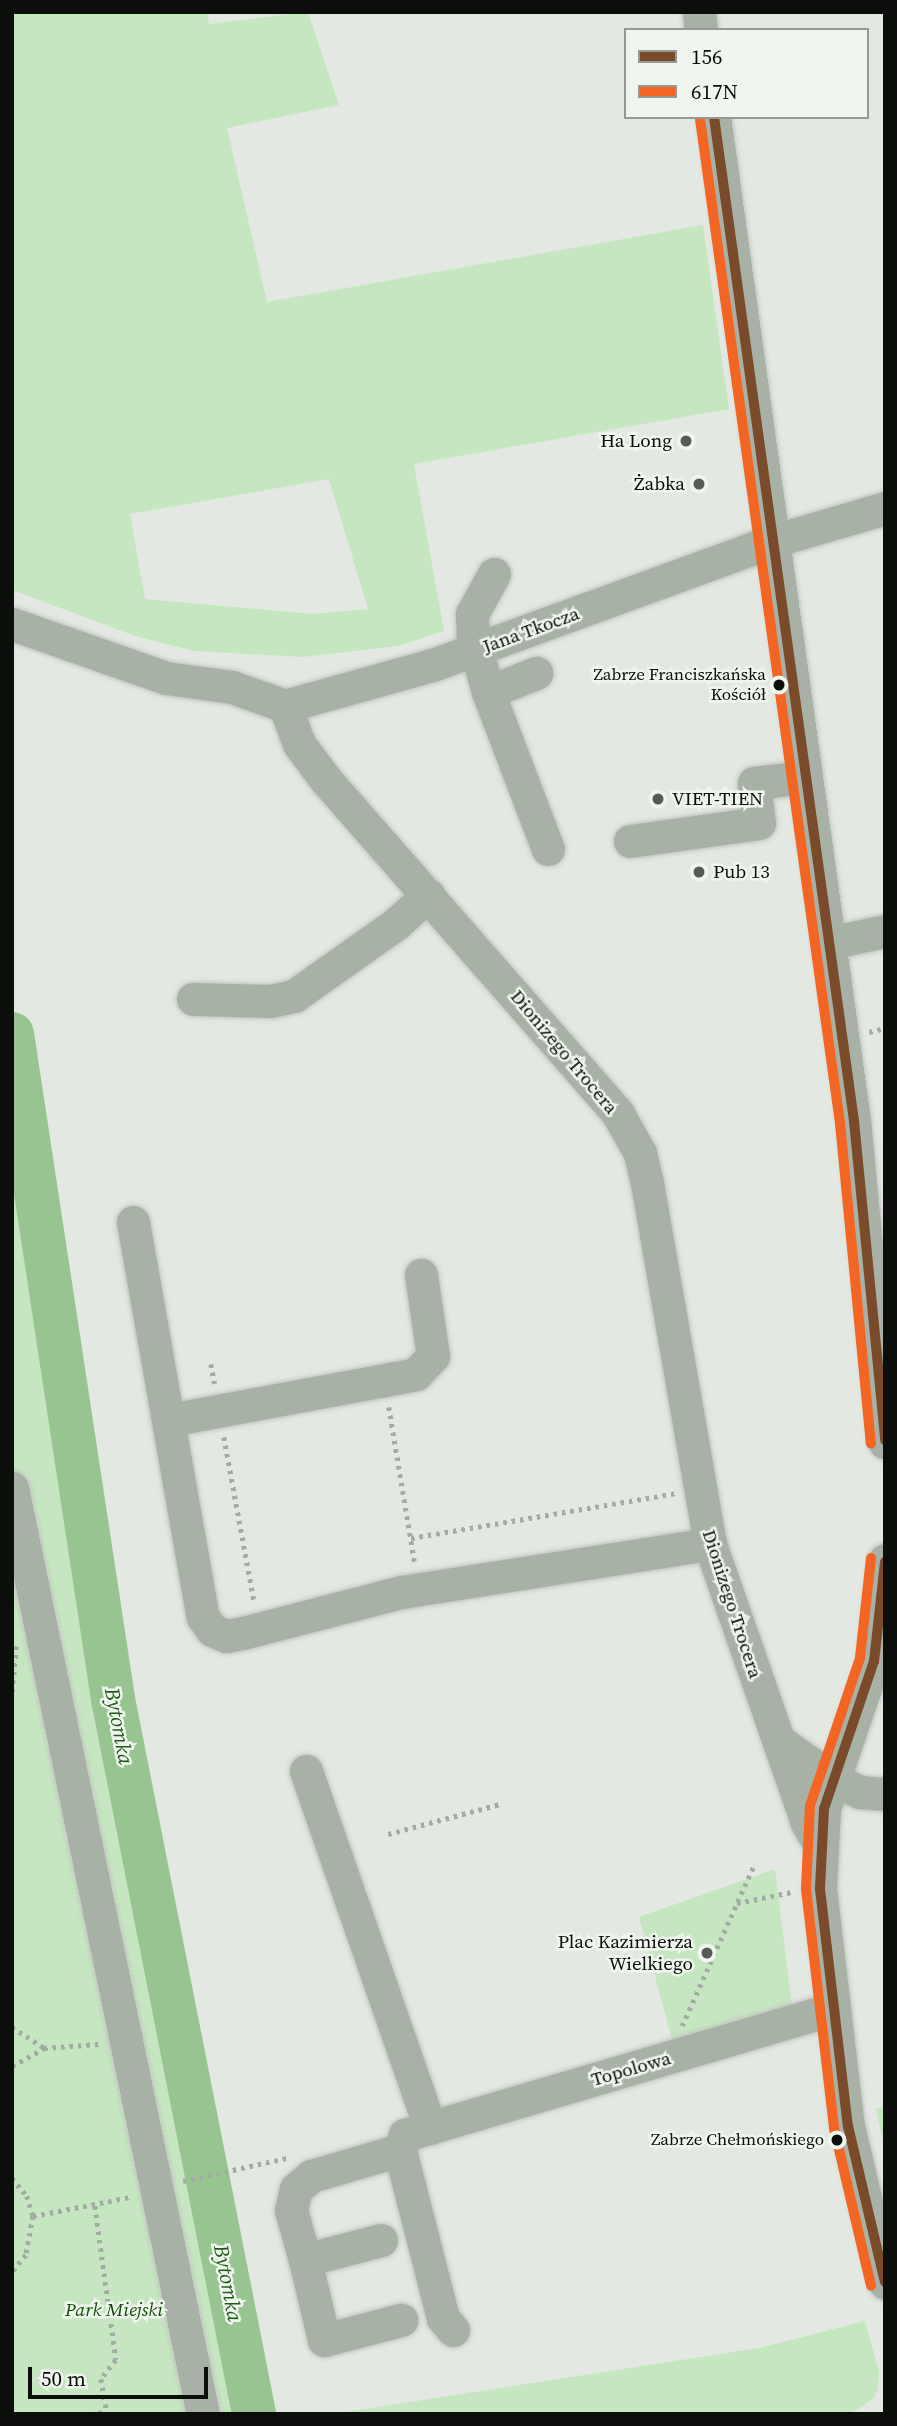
<!DOCTYPE html>
<meta charset="utf-8">
<style>
body{margin:0}
#map{position:relative;width:897px;height:2426px;overflow:hidden;background:#e4e8e3;font-family:"Source Serif 4",serif}
div>[style]{position:absolute}
.green>*{inset:0;background:#c6e6c1}
.river>*{height:44px;margin:-22px;padding:0 22px;transform-origin:22px;border-radius:22px;background:#98c491}
.path>*{height:4.5px;margin-top:-2.25px;transform-origin:0;background:repeating-linear-gradient(90deg,#a3aca2 0 3.5px,transparent 0 8.5px)}
.roads{filter:drop-shadow(0 0 2px #c2c4c1) drop-shadow(0 0 2px #c2c4c1)}
.minor>*{height:33px;margin:-16.5px;padding:0 16.5px;transform-origin:16.5px;border-radius:16.5px;background:#a8b1a6}
.bus-1>*{height:10px;margin:-5px;padding:0 5px;transform-origin:5px;border-radius:5px;background:#7a4b2a}
.bus-2>*{height:10px;margin:-5px;padding:0 5px;transform-origin:5px;border-radius:5px;background:#f26522}
.dots>*{width:19px;height:19px;translate:-50% -50%;box-sizing:border-box;border:4px solid #f0f6ef;border-radius:50%}
span{translate:-50% -50%;white-space:nowrap;text-align:center;line-height:1.15;-webkit-text-stroke:5px #f0f6ef;paint-order:stroke}
.bus-label{font-size:17px;color:#0c0e0b}
.right{translate:-100% -50%;text-align:right}
.poi-label{font-size:19px;color:#0c0e0b}
.left{translate:0 -50%;text-align:left}
.street-label{font-size:19px;color:#0c0e0b}
.park-label{font-size:19px;color:#0f4e04;font-style:italic}
.water-label{font-size:21px;color:#215d18;font-style:italic}
.frame{position:absolute;inset:0;border:14px solid #0c0e0b;pointer-events:none}
.legend{position:absolute;left:624px;top:28px;width:245px;height:91px;box-sizing:border-box;background:#f0f6ef;border:2px solid #959994;margin:0;padding:9px 12px;list-style:none;font-size:21px;color:#0c0e0b}
.legend li{display:flex;align-items:center;gap:14px;height:35px}
.legend b{width:35px;border:2px solid #959994}
.scale{position:absolute;left:28px;top:2367px;width:180px;height:32px;box-sizing:border-box;border:4px solid #0c0e0b;border-top:0;padding-left:9px;font-size:21px;line-height:24px;white-space:nowrap;color:#0c0e0b;-webkit-text-stroke:5px #f0f6ef;paint-order:stroke}
</style>
<div id="map">
<div class="green">
<div style="clip-path:polygon(evenodd,12px 12px,207px 12px,209px 24px,308px 12px,339px 105px,227px 128px,267px 302px,703px 225px,729px 409px,414px 464px,444px 631px,398px 646px,303px 657px,194px 651px,138px 637px,12px 590px,12px 12px,329px 479px,368px 609px,313px 614px,145px 599px,130px 514px,329px 479px)"></div>
<div style="clip-path:polygon(12px 1137px,110px 1767px,238px 2414px,12px 2414px)"></div>
<div style="clip-path:polygon(775px 1869px,792px 2006px,673px 2043px,639px 1917px)"></div>
<div style="clip-path:polygon(885px 2106px,885px 2152px,876px 2109px)"></div>
<div style="clip-path:polygon(865px 2321px,879px 2371px,878px 2389px,874px 2398px,850px 2414px,332px 2414px,759px 2348px)"></div>
</div>
<div class="river">
<div style="left:12px;top:1034px;width:673px;rotate:81.36deg"></div>
<div style="left:113px;top:1699px;width:729px;rotate:78.84deg"></div>
</div>
<div class="path">
<div style="left:869px;top:1032px;width:16px;rotate:-14deg"></div>
<div style="left:211px;top:1364px;width:20px;rotate:79deg"></div>
<div style="left:389px;top:1407px;width:159px;rotate:80.6deg"></div>
<div style="left:224px;top:1437px;width:167px;rotate:79.6deg"></div>
<div style="left:411px;top:1538px;width:269px;rotate:-9.6deg"></div>
<div style="left:12px;top:1692px;width:46px;rotate:-85deg"></div>
<div style="left:388px;top:1834px;width:116px;rotate:-15deg"></div>
<div style="left:737px;top:1903px;width:56px;rotate:-11.3deg"></div>
<div style="left:682px;top:2026px;width:174px;rotate:-65.9deg"></div>
<div style="left:12px;top:2027px;width:38px;rotate:33deg"></div>
<div style="left:44px;top:2048px;width:55px;rotate:-4.2deg"></div>
<div style="left:12px;top:2066px;width:37px;rotate:-29deg"></div>
<div style="left:12px;top:2178px;width:23px;rotate:50deg"></div>
<div style="left:27px;top:2196px;width:21px;rotate:73deg"></div>
<div style="left:33px;top:2216px;width:40px;rotate:100deg"></div>
<div style="left:26px;top:2255px;width:22px;rotate:129deg"></div>
<div style="left:183px;top:2181px;width:107px;rotate:-12.5deg"></div>
<div style="left:95px;top:2206px;width:155px;rotate:82.2deg"></div>
<div style="left:116px;top:2360px;width:24px;rotate:128deg"></div>
<div style="left:101px;top:2379px;width:36px;rotate:80deg"></div>
<div style="left:33px;top:2216px;width:100px;rotate:-11deg"></div>
<div style="left:90px;top:2414px;width:16px;rotate:-7deg"></div>
</div>
<div class="roads">
<div class="minor">
<div style="left:699px;top:12px;width:18px;rotate:84deg"></div>
<div style="left:714px;top:117px;width:1014px;rotate:82.06deg"></div>
<div style="left:854px;top:1121px;width:323px;rotate:84.5deg"></div>
<div style="left:494px;top:574px;width:46px;rotate:118.8deg"></div>
<div style="left:472px;top:614px;width:24px;rotate:88deg"></div>
<div style="left:473px;top:638px;width:56px;rotate:74.5deg"></div>
<div style="left:488px;top:692px;width:168px;rotate:69.1deg"></div>
<div style="left:12px;top:624px;width:163px;rotate:19.3deg"></div>
<div style="left:166px;top:678px;width:67px;rotate:7.8deg"></div>
<div style="left:232px;top:687px;width:56px;rotate:19.7deg"></div>
<div style="left:285px;top:706px;width:40px;rotate:69.8deg"></div>
<div style="left:299px;top:744px;width:45px;rotate:53.1deg"></div>
<div style="left:326px;top:780px;width:444px;rotate:48.8deg"></div>
<div style="left:618px;top:1114px;width:45px;rotate:60.6deg"></div>
<div style="left:640px;top:1153px;width:31px;rotate:77deg"></div>
<div style="left:647px;top:1183px;width:366px;rotate:80.1deg"></div>
<div style="left:710px;top:1544px;width:295px;rotate:70.8deg"></div>
<div style="left:807px;top:1823px;width:27px;rotate:59deg"></div>
<div style="left:488px;top:692px;width:52px;rotate:-21.6deg"></div>
<div style="left:285px;top:706px;width:156px;rotate:-15.6deg"></div>
<div style="left:435px;top:664px;width:360px;rotate:-20deg"></div>
<div style="left:773px;top:541px;width:117px;rotate:-16.4deg"></div>
<div style="left:630px;top:841px;width:130px;rotate:-7.9deg"></div>
<div style="left:759px;top:823px;width:40px;rotate:-97.1deg"></div>
<div style="left:754px;top:783px;width:51px;rotate:-6.7deg"></div>
<div style="left:829px;top:943px;width:57px;rotate:-12.1deg"></div>
<div style="left:193px;top:999px;width:77px;rotate:1.5deg"></div>
<div style="left:270px;top:1001px;width:25px;rotate:-12deg"></div>
<div style="left:294px;top:996px;width:126px;rotate:-35.3deg"></div>
<div style="left:397px;top:923px;width:42px;rotate:-42.1deg"></div>
<div style="left:133px;top:1222px;width:401px;rotate:80deg"></div>
<div style="left:203px;top:1617px;width:16px;rotate:55deg"></div>
<div style="left:212px;top:1630px;width:15px;rotate:23deg"></div>
<div style="left:226px;top:1636px;width:17px;rotate:-10deg"></div>
<div style="left:243px;top:1633px;width:164px;rotate:-14.5deg"></div>
<div style="left:402px;top:1592px;width:312px;rotate:-8.9deg"></div>
<div style="left:169px;top:1420px;width:251px;rotate:-10.5deg"></div>
<div style="left:416px;top:1374px;width:25px;rotate:-47deg"></div>
<div style="left:433px;top:1356px;width:82px;rotate:-98.4deg"></div>
<div style="left:12px;top:1488px;width:945px;rotate:78.35deg"></div>
<div style="left:885px;top:1560px;width:102px;rotate:96.2deg"></div>
<div style="left:874px;top:1661px;width:156px;rotate:108.7deg"></div>
<div style="left:824px;top:1809px;width:80px;rotate:92.9deg"></div>
<div style="left:820px;top:1889px;width:239px;rotate:83.3deg"></div>
<div style="left:848px;top:2126px;width:161px;rotate:76.7deg"></div>
<div style="left:779px;top:1741px;width:67px;rotate:35.3deg"></div>
<div style="left:834px;top:1780px;width:29px;rotate:25deg"></div>
<div style="left:860px;top:1792px;width:25px;rotate:5deg"></div>
<div style="left:306px;top:1771px;width:378px;rotate:70.8deg"></div>
<div style="left:381px;top:2240px;width:79px;rotate:165.3deg"></div>
<div style="left:305px;top:2260px;width:52px;rotate:-105.6deg"></div>
<div style="left:291px;top:2210px;width:22px;rotate:-77deg"></div>
<div style="left:296px;top:2189px;width:20px;rotate:-41deg"></div>
<div style="left:311px;top:2176px;width:93px;rotate:-16.3deg"></div>
<div style="left:305px;top:2260px;width:82px;rotate:76.6deg"></div>
<div style="left:324px;top:2340px;width:80px;rotate:-14.6deg"></div>
<div style="left:453px;top:2330px;width:16px;rotate:-130deg"></div>
<div style="left:443px;top:2318px;width:173px;rotate:-104.4deg"></div>
<div style="left:400px;top:2150px;width:16px;rotate:-72deg"></div>
<div style="left:405px;top:2135px;width:445px;rotate:-16.4deg"></div>
</div>
</div>
<div class="bus-1">
<div style="left:714px;top:117px;width:1014px;rotate:82.06deg"></div>
<div style="left:854px;top:1121px;width:321px;rotate:84.4deg"></div>
<div style="left:885px;top:1562px;width:100px;rotate:96.3deg"></div>
<div style="left:874px;top:1661px;width:156px;rotate:108.7deg"></div>
<div style="left:824px;top:1809px;width:80px;rotate:92.9deg"></div>
<div style="left:820px;top:1889px;width:239px;rotate:83.3deg"></div>
<div style="left:848px;top:2126px;width:160px;rotate:76.7deg"></div>
</div>
<div class="bus-2">
<div style="left:700px;top:119px;width:1014px;rotate:82.06deg"></div>
<div style="left:840px;top:1123px;width:322px;rotate:84.5deg"></div>
<div style="left:871px;top:1558px;width:101px;rotate:96.3deg"></div>
<div style="left:860px;top:1658px;width:156px;rotate:108.7deg"></div>
<div style="left:810px;top:1806px;width:83px;rotate:92.8deg"></div>
<div style="left:806px;top:1889px;width:241px;rotate:83.3deg"></div>
<div style="left:834px;top:2128px;width:162px;rotate:76.8deg"></div>
</div>
<div class="dots">
<div style="left:686px;top:441px;background:#585a57"></div>
<div style="left:699px;top:484px;background:#585a57"></div>
<div style="left:779px;top:685px;background:#0c0e0b"></div>
<div style="left:658px;top:799px;background:#585a57"></div>
<div style="left:699px;top:872px;background:#585a57"></div>
<div style="left:707px;top:1953px;background:#585a57"></div>
<div style="left:837px;top:2140px;background:#0c0e0b"></div>
</div>
<div class="bus-label">
<span class="right" style="left:766px;top:685px">Zabrze Franciszkańska<br>Kościół</span>
<span class="right" style="left:824px;top:2140px">Zabrze Chełmońskiego</span>
</div>
<div class="poi-label">
<span class="right" style="left:672px;top:441px">Ha Long</span>
<span class="right" style="left:685px;top:484px">Żabka</span>
<span class="left" style="left:672px;top:799px">VIET-TIEN</span>
<span class="left" style="left:713px;top:872px">Pub 13</span>
<span class="right" style="left:693px;top:1953px">Plac Kazimierza<br>Wielkiego</span>
</div>
<div class="street-label">
<span style="left:531px;top:630px;rotate:-20deg">Jana Tkocza</span>
<span style="left:564px;top:1052px;rotate:50deg">Dionizego Trocera</span>
<span style="left:732px;top:1604px;rotate:72deg">Dionizego Trocera</span>
<span style="left:631px;top:2069px;rotate:-16deg">Topolowa</span>
</div>
<div class="park-label">
<span style="left:114px;top:2310px">Park Miejski</span>
</div>
<div class="water-label">
<span style="left:119px;top:1726px;rotate:79deg">Bytomka</span>
<span style="left:228px;top:2283px;rotate:79deg">Bytomka</span>
</div>
<div class="frame"></div>
<ul class="legend">
<li><b style="height:9px;background:#7a4b2a"></b>156</li>
<li><b style="height:9px;background:#f26522"></b>617N</li>
</ul>
<div class="scale">50 m</div>
</div>
